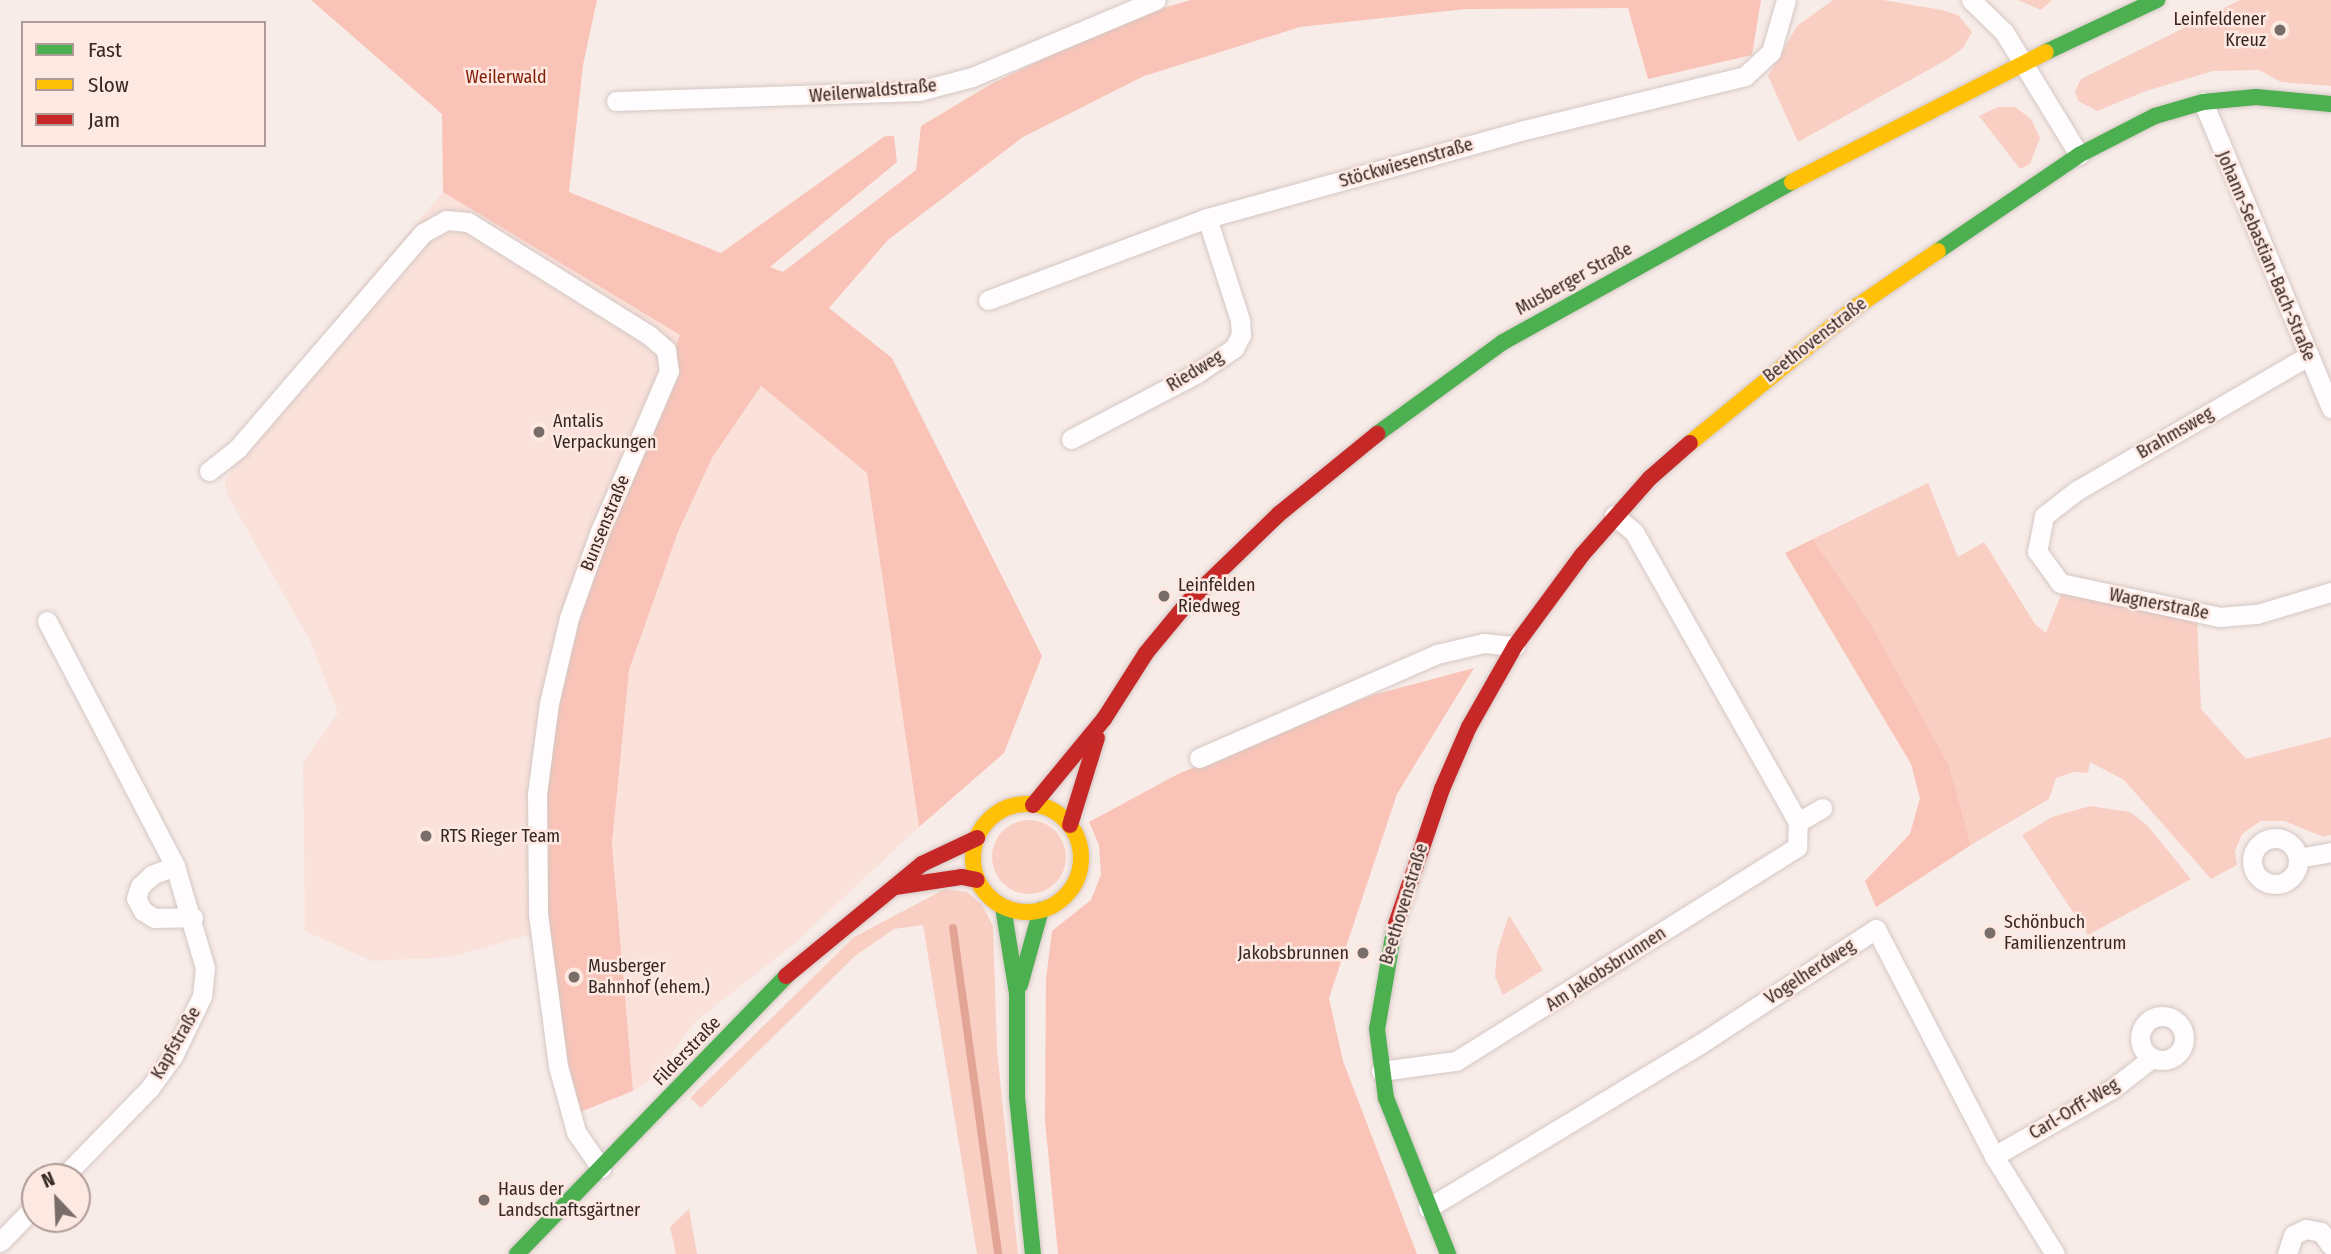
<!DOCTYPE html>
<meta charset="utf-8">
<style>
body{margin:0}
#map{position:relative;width:2331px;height:1254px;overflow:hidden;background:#f8ece8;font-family:"Fira Sans Condensed",sans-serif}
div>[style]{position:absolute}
.built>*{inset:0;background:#fae1da}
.green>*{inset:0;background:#f9cfc4}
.round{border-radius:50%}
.forest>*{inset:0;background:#f9c4b7}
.stream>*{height:8px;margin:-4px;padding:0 4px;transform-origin:4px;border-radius:4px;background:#e2a495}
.roads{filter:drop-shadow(0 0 2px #d4c7c4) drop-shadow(0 0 2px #d4c7c4)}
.street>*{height:19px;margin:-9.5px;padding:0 9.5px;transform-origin:9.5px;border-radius:9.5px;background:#fefcfc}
.street>.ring{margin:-9.5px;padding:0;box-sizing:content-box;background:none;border:19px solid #fefcfc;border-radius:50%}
.fast>*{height:16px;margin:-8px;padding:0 8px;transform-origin:8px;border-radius:8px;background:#4caf50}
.slow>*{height:16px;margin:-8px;padding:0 8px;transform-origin:8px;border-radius:8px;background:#ffc107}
.slow>.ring{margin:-8px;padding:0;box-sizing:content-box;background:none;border:16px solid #ffc107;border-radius:50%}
.jam>*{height:16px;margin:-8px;padding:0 8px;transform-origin:8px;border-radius:8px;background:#c62828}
.dots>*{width:19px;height:19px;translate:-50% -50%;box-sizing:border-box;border:4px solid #fee8e2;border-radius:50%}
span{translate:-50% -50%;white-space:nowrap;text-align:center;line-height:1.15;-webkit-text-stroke:5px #fee8e2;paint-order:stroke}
.poi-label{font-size:18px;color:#352824}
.right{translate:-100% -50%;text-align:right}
.left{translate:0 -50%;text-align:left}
.park-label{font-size:18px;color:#811f06}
.street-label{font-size:18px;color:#352824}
.legend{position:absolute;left:21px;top:21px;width:245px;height:126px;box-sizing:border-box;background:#fee8e2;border:2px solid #ae9b96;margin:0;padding:9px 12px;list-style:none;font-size:21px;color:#352824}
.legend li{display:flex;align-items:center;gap:14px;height:35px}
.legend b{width:35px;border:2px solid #ae9b96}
.north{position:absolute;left:21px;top:1163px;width:70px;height:70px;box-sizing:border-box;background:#fee8e2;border:2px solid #ae9b96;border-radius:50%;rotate:337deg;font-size:19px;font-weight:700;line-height:28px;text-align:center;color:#352824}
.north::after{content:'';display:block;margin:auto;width:24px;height:32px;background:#796d69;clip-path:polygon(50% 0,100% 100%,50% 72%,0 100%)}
</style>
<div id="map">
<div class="built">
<div style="clip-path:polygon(443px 192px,680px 335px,539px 932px,451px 957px,372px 961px,305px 931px,303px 762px,338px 713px,310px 641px,226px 492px,225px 480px,331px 324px)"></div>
<div style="clip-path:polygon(761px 386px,867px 473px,919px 827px,795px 943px,695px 1022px,653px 1079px,633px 1091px,612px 844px,629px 670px,678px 532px,712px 458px)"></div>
</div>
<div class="green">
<div style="clip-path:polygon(1833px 0,1883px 0,1942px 10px,1958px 15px,1972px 32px,1963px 48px,1948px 59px,1798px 142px,1768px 76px,1797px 26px)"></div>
<div style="clip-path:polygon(2018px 0,2052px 0,2041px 10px)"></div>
<div style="clip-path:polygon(2240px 0,2331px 0,2331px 86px,2281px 82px,2259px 70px,2213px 71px,2146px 91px,2097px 111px,2078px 101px,2075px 91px,2081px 79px)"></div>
<div style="clip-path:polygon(1998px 107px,2015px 107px,2031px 119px,2040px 138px,2030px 164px,2020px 169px,1979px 116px)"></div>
<div style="clip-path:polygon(1928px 483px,1958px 557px,1984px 542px,2035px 624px,2046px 633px,2062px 592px,2197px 620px,2201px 709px,2246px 759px,2331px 737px,2331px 835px,2324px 837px,2284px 821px,2261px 821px,2242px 834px,2235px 851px,2237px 865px,2211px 879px,2124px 780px,2090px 762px,2088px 773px,2074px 772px,2056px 778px,2049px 799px,1971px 845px,1949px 765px,1869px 621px,1813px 539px)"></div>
<div style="clip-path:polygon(2090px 806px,2130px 812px,2147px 825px,2191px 879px,2088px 935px,2022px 835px,2052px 817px)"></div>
<div class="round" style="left:992px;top:820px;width:74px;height:74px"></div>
<div style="clip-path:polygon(945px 889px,967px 892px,982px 905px,993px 926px,997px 1050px,1018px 1254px,977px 1254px,923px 925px,894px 929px,855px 956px,701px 1108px,690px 1098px,854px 937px)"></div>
<div style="clip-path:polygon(1509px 915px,1543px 970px,1503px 995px,1495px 977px,1497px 952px)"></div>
<div style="clip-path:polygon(689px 1209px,697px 1254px,676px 1254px,670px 1227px)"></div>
</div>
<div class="forest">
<div style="clip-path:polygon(311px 0,597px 0,583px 65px,569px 192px,721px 253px,885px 136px,894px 136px,897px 162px,770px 267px,783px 272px,916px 170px,921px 126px,991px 84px,1128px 18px,1191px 0,1761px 0,1752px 55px,1648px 79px,1628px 8px,1466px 9px,1300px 27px,1144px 76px,1023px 137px,888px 240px,829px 308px,892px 358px,1042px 656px,1004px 753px,919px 827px,867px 473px,761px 386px,712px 458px,678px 532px,629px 670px,612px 844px,633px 1091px,570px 1116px,537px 887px,557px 663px,680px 335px,443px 192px,442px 114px)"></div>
<div style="clip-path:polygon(1813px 539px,1869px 621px,1949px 765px,1971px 845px,1876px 907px,1865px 881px,1910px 834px,1920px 798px,1911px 764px,1785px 553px)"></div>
<div style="clip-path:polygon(1474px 668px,1397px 794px,1329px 998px,1343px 1061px,1417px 1254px,1058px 1254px,1045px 1121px,1046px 979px,1052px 931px,1091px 900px,1101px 875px,1099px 845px,1089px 822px,1178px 774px,1270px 736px,1373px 695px)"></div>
</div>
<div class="stream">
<div style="left:953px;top:928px;width:329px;rotate:82.1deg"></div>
</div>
<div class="roads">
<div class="street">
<div style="left:1971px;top:0;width:46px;rotate:44.1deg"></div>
<div style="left:2004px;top:32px;width:144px;rotate:58.6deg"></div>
<div style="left:616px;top:101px;width:303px;rotate:-1.9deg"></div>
<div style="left:919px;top:91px;width:55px;rotate:-14.8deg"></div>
<div style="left:972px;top:77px;width:199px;rotate:-22.7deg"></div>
<div style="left:2203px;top:102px;width:332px;rotate:67.3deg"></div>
<div style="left:988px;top:300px;width:234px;rotate:-20.5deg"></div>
<div style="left:1207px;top:218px;width:325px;rotate:-15.5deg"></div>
<div style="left:1520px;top:131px;width:232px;rotate:-13.7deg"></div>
<div style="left:1745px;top:76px;width:35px;rotate:-43deg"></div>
<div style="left:1771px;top:52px;width:54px;rotate:-73.9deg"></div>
<div style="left:2308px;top:356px;width:268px;rotate:149.8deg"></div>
<div style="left:2076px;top:491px;width:41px;rotate:142deg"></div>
<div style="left:2044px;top:516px;width:36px;rotate:101deg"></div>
<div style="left:2037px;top:551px;width:39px;rotate:54deg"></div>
<div style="left:2060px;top:583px;width:164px;rotate:12deg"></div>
<div style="left:2220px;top:617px;width:37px;rotate:-5deg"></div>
<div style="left:2257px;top:614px;width:77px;rotate:-16.6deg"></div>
<div style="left:1071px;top:439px;width:142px;rotate:-27.6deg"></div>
<div style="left:1197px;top:373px;width:45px;rotate:-34deg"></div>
<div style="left:1234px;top:348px;width:15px;rotate:-62deg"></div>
<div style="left:1241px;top:335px;width:15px;rotate:-94deg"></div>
<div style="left:1240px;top:320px;width:107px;rotate:-107.9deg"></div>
<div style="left:209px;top:471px;width:37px;rotate:-38deg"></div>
<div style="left:238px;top:448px;width:284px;rotate:-49.3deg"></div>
<div style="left:423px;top:233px;width:26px;rotate:-29deg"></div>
<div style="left:446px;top:220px;width:22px;rotate:5deg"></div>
<div style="left:468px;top:222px;width:213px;rotate:32deg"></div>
<div style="left:649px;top:335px;width:23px;rotate:41deg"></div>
<div style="left:666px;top:350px;width:21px;rotate:82deg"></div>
<div style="left:669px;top:371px;width:174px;rotate:113.3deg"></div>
<div style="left:600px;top:531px;width:92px;rotate:109.6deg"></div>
<div style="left:569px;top:618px;width:87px;rotate:103.2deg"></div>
<div style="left:549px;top:703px;width:92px;rotate:97.5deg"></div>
<div style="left:537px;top:794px;width:120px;rotate:89.5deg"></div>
<div style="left:538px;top:914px;width:153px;rotate:82.5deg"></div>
<div style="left:558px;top:1066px;width:68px;rotate:74.7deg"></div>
<div style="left:576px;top:1132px;width:44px;rotate:55.2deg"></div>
<div style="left:47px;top:621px;width:276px;rotate:62.4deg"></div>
<div style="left:175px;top:866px;width:106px;rotate:73.6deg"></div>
<div style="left:205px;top:968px;width:28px;rotate:96deg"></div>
<div style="left:202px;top:996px;width:67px;rotate:115.8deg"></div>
<div style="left:173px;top:1056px;width:41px;rotate:126deg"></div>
<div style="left:149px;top:1089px;width:123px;rotate:134.3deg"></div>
<div style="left:1199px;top:758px;width:260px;rotate:-23.6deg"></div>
<div style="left:1437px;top:654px;width:48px;rotate:-13.2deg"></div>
<div style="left:1484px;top:643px;width:31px;rotate:6deg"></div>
<div style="left:1798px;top:822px;width:28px;rotate:-30deg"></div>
<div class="ring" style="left:2252px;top:838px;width:27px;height:27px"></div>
<div style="left:2298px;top:858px;width:34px;rotate:-10deg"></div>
<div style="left:175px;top:866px;width:25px;rotate:159deg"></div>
<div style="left:152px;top:875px;width:16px;rotate:137deg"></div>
<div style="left:140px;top:886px;width:13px;rotate:108deg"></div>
<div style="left:136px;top:898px;width:15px;rotate:62deg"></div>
<div style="left:143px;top:911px;width:13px;rotate:32deg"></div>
<div style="left:154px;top:918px;width:39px;rotate:-1deg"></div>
<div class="ring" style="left:2140px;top:1016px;width:25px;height:25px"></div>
<div style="left:1381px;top:1071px;width:76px;rotate:-7.6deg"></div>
<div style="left:1456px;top:1061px;width:403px;rotate:-32.1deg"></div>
<div style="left:1797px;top:847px;width:25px;rotate:-88deg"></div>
<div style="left:1798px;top:822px;width:333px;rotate:-119.5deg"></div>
<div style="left:1634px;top:532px;width:26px;rotate:-140deg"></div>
<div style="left:1994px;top:1156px;width:136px;rotate:-29.6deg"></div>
<div style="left:2112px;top:1089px;width:51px;rotate:-37.8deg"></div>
<div style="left:1428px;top:1208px;width:318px;rotate:-31.1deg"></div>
<div style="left:1700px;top:1044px;width:210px;rotate:-33.2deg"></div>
<div style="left:1876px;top:929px;width:256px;rotate:62.5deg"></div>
<div style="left:1994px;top:1156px;width:115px;rotate:58.1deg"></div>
<div style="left:0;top:1242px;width:50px;rotate:-45.8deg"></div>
<div style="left:2287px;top:1254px;width:20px;rotate:-72deg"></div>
<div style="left:2293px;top:1235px;width:14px;rotate:-25deg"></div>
<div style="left:2306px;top:1229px;width:15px;rotate:11deg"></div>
<div style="left:2321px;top:1232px;width:17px;rotate:54deg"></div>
</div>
<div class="fast">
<div style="left:2046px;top:52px;width:123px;rotate:-25.1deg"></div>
<div style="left:1938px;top:251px;width:171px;rotate:-34.2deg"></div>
<div style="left:2079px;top:155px;width:85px;rotate:-27.2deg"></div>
<div style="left:2155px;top:116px;width:50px;rotate:-16.3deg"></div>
<div style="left:2203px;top:102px;width:53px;rotate:-5.4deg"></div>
<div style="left:2256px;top:97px;width:75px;rotate:5.3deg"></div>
<div style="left:1377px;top:434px;width:156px;rotate:-36.1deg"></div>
<div style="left:1503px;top:342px;width:330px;rotate:-29deg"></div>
<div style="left:1003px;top:907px;width:87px;rotate:80.8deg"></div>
<div style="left:1017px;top:993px;width:104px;rotate:90deg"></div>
<div style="left:1017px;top:1097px;width:158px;rotate:84.2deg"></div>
<div style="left:1394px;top:930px;width:100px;rotate:99.7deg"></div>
<div style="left:1377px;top:1029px;width:70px;rotate:82.6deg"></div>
<div style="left:1386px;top:1098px;width:168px;rotate:68.3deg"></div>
<div style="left:1020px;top:985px;width:78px;rotate:-74.4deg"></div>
<div style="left:517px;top:1254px;width:387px;rotate:-45.9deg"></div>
</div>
<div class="slow">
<div style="left:1792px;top:182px;width:285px;rotate:-27.1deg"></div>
<div style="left:1690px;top:443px;width:215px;rotate:-39.3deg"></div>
<div style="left:1856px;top:307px;width:99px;rotate:-34.3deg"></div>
<div class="ring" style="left:973px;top:804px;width:92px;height:92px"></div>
</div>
<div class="jam">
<div style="left:1033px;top:805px;width:112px;rotate:-50.5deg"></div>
<div style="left:1104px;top:719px;width:78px;rotate:-57.5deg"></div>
<div style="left:1146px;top:653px;width:67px;rotate:-50.4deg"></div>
<div style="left:1189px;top:601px;width:125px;rotate:-44deg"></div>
<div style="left:1279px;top:514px;width:127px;rotate:-39.2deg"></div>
<div style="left:1070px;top:825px;width:91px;rotate:-72.8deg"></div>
<div style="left:895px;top:887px;width:68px;rotate:-8.5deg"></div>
<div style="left:962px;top:877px;width:15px;rotate:11deg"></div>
<div style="left:1394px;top:930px;width:149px;rotate:-71.2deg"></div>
<div style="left:1442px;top:789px;width:68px;rotate:-66.5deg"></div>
<div style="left:1469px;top:727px;width:93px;rotate:-60.4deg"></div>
<div style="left:1515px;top:646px;width:113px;rotate:-53.6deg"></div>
<div style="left:1582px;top:555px;width:103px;rotate:-48.6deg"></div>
<div style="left:1650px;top:478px;width:53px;rotate:-41.2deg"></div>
<div style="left:786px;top:976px;width:176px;rotate:-39.5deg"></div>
<div style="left:922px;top:864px;width:61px;rotate:-25.3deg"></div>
</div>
</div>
<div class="dots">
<div style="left:2280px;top:30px;background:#796d69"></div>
<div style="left:539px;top:432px;background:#796d69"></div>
<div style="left:1164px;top:596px;background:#796d69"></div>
<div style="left:426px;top:836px;background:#796d69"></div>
<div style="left:1990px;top:933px;background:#796d69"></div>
<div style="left:1363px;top:953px;background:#796d69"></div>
<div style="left:574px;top:977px;background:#796d69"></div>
<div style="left:484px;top:1200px;background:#796d69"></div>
</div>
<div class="poi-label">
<span class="right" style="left:2266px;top:30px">Leinfeldener<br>Kreuz</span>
<span class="left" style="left:553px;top:432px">Antalis<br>Verpackungen</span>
<span class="left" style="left:1178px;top:596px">Leinfelden<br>Riedweg</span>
<span class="left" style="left:440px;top:836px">RTS Rieger Team</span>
<span class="left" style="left:2004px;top:933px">Schönbuch<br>Familienzentrum</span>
<span class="right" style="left:1349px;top:953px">Jakobsbrunnen</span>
<span class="left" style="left:588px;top:977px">Musberger<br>Bahnhof (ehem.)</span>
<span class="left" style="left:498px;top:1200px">Haus der<br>Landschaftsgärtner</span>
</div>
<div class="park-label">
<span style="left:506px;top:77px">Weilerwald</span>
</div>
<div class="street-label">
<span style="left:873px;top:91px;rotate:-5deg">Weilerwaldstraße</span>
<span style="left:1406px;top:163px;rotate:-16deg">Stöckwiesenstraße</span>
<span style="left:2266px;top:256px;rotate:67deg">Johann-Sebastian-Bach-Straße</span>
<span style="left:1574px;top:279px;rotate:-29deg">Musberger Straße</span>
<span style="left:1815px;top:340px;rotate:-38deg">Beethovenstraße</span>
<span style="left:1195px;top:371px;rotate:-31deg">Riedweg</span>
<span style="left:2175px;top:433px;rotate:-30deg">Brahmsweg</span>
<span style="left:605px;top:523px;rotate:-68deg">Bunsenstraße</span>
<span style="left:2159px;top:604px;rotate:11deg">Wagnerstraße</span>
<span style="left:1404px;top:904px;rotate:-73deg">Beethovenstraße</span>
<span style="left:1606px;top:969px;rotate:-33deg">Am Jakobsbrunnen</span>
<span style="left:1810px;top:972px;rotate:-33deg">Vogelherdweg</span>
<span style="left:176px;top:1043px;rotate:-60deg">Kapfstraße</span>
<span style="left:687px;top:1051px;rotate:-46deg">Filderstraße</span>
<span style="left:2074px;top:1109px;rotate:-31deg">Carl-Orff-Weg</span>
</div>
<ul class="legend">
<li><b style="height:9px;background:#4caf50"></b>Fast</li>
<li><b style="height:9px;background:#ffc107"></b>Slow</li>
<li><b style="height:9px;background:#c62828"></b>Jam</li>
</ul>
<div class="north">N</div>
</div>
